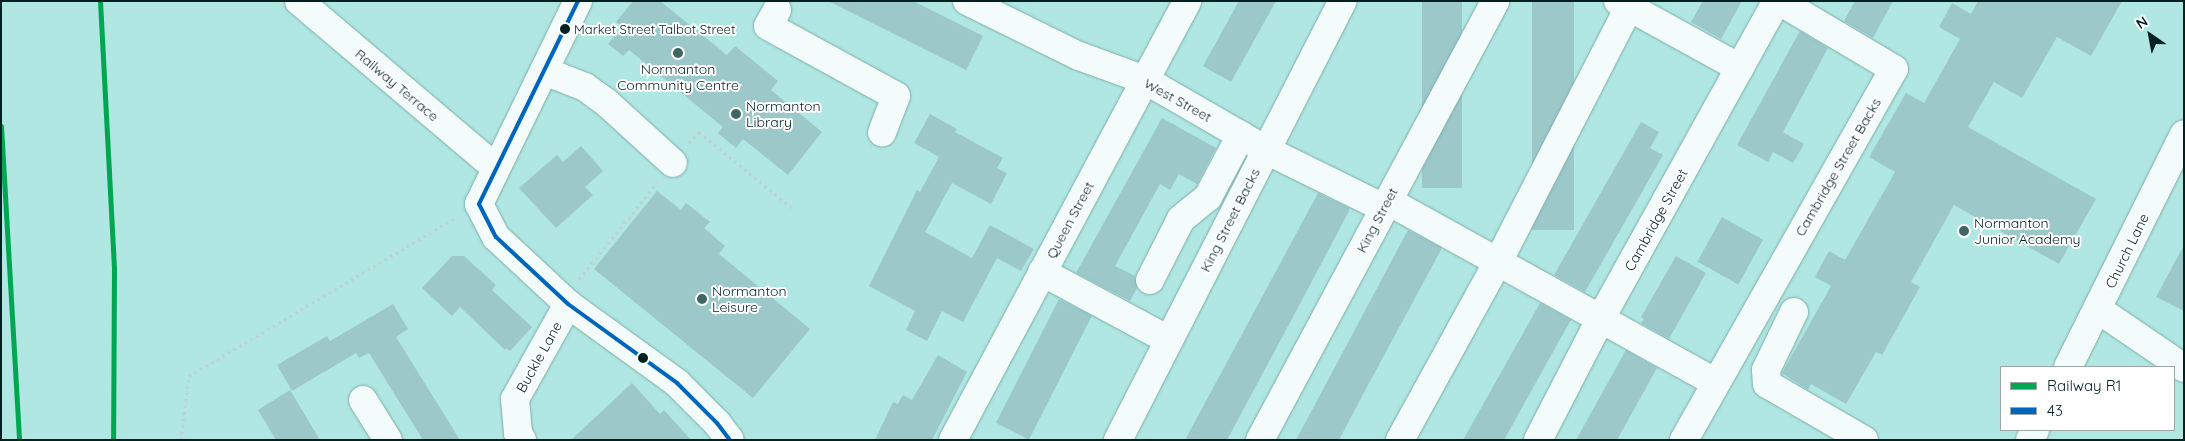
<!DOCTYPE html>
<style>
body{margin:0}
#map{position:relative;width:2185px;height:441px;overflow:hidden;background:#b0e7e2;font-family:Quicksand,sans-serif}
div>[style]{position:absolute}
.building>*{inset:0;background:#9cc8c9;transform-origin:0 0}
.path>*{height:3px;margin-top:-1.5px;transform-origin:0;background:repeating-linear-gradient(90deg,#c0d1cf 0 2.5px,transparent 0 6.5px)}
.roads{filter:drop-shadow(0 0 1px #7fada9) drop-shadow(0 0 1px #7fada9)}
.minor>*{height:28px;margin:-14px;padding:0 14px;transform-origin:14px;border-radius:14px;background:#f3fbfb}
.bus-1>*{height:4px;margin:-2px;padding:0 2px;transform-origin:2px;border-radius:2px;background:#0065bd}
.rail-1>*{height:5px;margin:-2.5px;padding:0 2.5px;transform-origin:2.5px;border-radius:2.5px;background:#00a651}
.dots>*{width:14px;height:14px;translate:-50% -50%;box-sizing:border-box;border:2px solid #fff;border-radius:50%}
span{translate:-50% -50%;white-space:nowrap;text-align:center;line-height:1.15;-webkit-text-stroke:4px #fff;paint-order:stroke}
.bus-label{font-size:13px;color:#00211f}
.left{translate:0 -50%;text-align:left}
.poi-label{font-size:14px;color:#00211f}
.street-label{font-size:14px;color:#00211f}
.frame{position:absolute;inset:0;border:2px solid #00211f;pointer-events:none}
.legend{position:absolute;left:2000px;top:366px;width:175px;height:65px;box-sizing:border-box;background:#fff;border:1px solid #99a6a5;margin:0;padding:6px 9px;list-style:none;font-size:15px;color:#00211f}
.legend li{display:flex;align-items:center;gap:10px;height:25px}
.legend b{width:25px;border:1px solid #99a6a5}
.north{position:absolute;left:2125px;top:10px;width:50px;height:50px;-webkit-text-stroke:4px #fff;paint-order:stroke;rotate:327deg;font-size:14px;font-weight:700;line-height:20px;text-align:center;color:#00211f}
.north::after{content:'';display:block;margin:auto;width:18px;height:22px;background:#00211f;clip-path:polygon(50% 0,100% 100%,50% 72%,0 100%)}
</style>
<div id="map">
<div class="building">
<div style="clip-path:polygon(633px 1px,660px 1px,727px 55px,735px 46px,778px 81px,771px 90px,822px 132px,788px 175px,743px 139px,736px 148px,718px 133px,723px 127px,629px 50px,623px 56px,608px 44px,622px 27px,616px 22px)"></div>
<div style="clip-path:polygon(828px 1px,913px 1px,983px 36px,966px 70px)"></div>
<div style="clip-path:polygon(1239px 1px,1276px 1px,1231px 82px,1203px 66px)"></div>
<div style="left:1422px;top:1px;width:40px;height:187px"></div>
<div style="left:1532px;top:1px;width:42px;height:229px"></div>
<div style="clip-path:polygon(1703px 1px,1742px 1px,1721px 39px,1691px 22px)"></div>
<div style="clip-path:polygon(1855px 1px,1893px 1px,1873px 38px,1844px 21px)"></div>
<div style="clip-path:polygon(1978px 1px,2122px 1px,2091px 56px,2057px 37px,2022px 98px,1994px 82px,1968px 127px,2096px 199px,2059px 264px,1954px 205px,1911px 282px,1920px 287px,1882px 355px,1876px 352px,1846px 404px,1811px 384px,1808px 390px,1782px 373px,1831px 286px,1815px 277px,1829px 251px,1845px 260px,1895px 172px,1869px 157px,1906px 93px,1924px 103px,1960px 39px,1939px 27px,1952px 3px,1971px 14px)"></div>
<div style="clip-path:polygon(1800px 31px,1828px 48px,1783px 132px,1804px 144px,1793px 163px,1773px 152px,1768px 162px,1737px 145px)"></div>
<div style="clip-path:polygon(930px 114px,957px 129px,955px 132px,1003px 158px,997px 168px,1007px 173px,991px 204px,952px 183px,925px 232px,972px 258px,990px 225px,1034px 249px,1021px 271px,997px 258px,963px 322px,942px 311px,927px 341px,906px 330px,915px 311px,869px 286px,917px 190px,920px 192px,939px 157px,914px 143px)"></div>
<div style="clip-path:polygon(1162px 118px,1216px 148px,1197px 184px,1179px 174px,1170px 190px,1160px 184px,1115px 266px,1135px 276px,1137px 288px,1130px 301px,1076px 273px)"></div>
<div style="clip-path:polygon(1641px 122px,1659px 132px,1650px 148px,1663px 155px,1585px 292px,1554px 275px)"></div>
<div style="clip-path:polygon(581px 146px,603px 171px,585px 187px,593px 195px,556px 228px,519px 188px,557px 155px,563px 162px)"></div>
<div style="clip-path:polygon(657px 191px,681px 210px,686px 203px,710px 222px,704px 228px,725px 246px,719px 254px,810px 329px,753px 398px,594px 269px)"></div>
<div style="clip-path:polygon(1318px 193px,1349px 208px,1349px 211px,1301px 302px,1227px 440px,1185px 440px)"></div>
<div style="left:1722px;top:217px;width:47px;height:51px;rotate:29deg"></div>
<div style="clip-path:polygon(1408px 230px,1442px 248px,1367px 387px,1339px 440px,1296px 440px)"></div>
<div style="clip-path:polygon(2184px 245px,2184px 311px,2156px 297px)"></div>
<div style="clip-path:polygon(452px 256px,464px 256px,496px 285px,492px 290px,532px 327px,510px 351px,506px 348px,505px 350px,460px 307px,452px 316px,422px 288px)"></div>
<div style="clip-path:polygon(1676px 256px,1706px 273px,1669px 339px,1641px 323px,1644px 319px,1641px 317px)"></div>
<div style="left:1059px;top:299px;width:37px;height:139px;rotate:27deg"></div>
<div style="clip-path:polygon(1540px 303px,1571px 320px,1559px 341px,1504px 440px,1463px 440px)"></div>
<div style="clip-path:polygon(393px 304px,408px 329px,396px 337px,460px 440px,423px 440px,369px 353px,359px 358px,356px 353px,292px 391px,277px 365px,327px 336px,330px 341px)"></div>
<div style="clip-path:polygon(1626px 350px,1657px 368px,1617px 440px,1576px 440px)"></div>
<div style="clip-path:polygon(938px 355px,967px 372px,932px 440px,875px 440px,893px 402px,898px 404px,903px 395px,912px 400px)"></div>
<div style="clip-path:polygon(632px 383px,660px 414px,664px 410px,691px 440px,571px 440px)"></div>
<div style="clip-path:polygon(290px 390px,320px 440px,276px 440px,258px 410px)"></div>
</div>
<div class="path">
<div style="left:689px;top:143px;width:15px;rotate:-48deg"></div>
<div style="left:699px;top:132px;width:122px;rotate:39.3deg"></div>
<div style="left:579px;top:279px;width:124px;rotate:-50.9deg"></div>
<div style="left:181px;top:440px;width:64px;rotate:-82.9deg"></div>
<div style="left:189px;top:376px;width:312px;rotate:-30.7deg"></div>
</div>
<div class="roads">
<div class="minor">
<div style="left:299px;top:1px;width:258px;rotate:40.3deg"></div>
<div style="left:578px;top:1px;width:226px;rotate:116deg"></div>
<div style="left:479px;top:204px;width:37px;rotate:63deg"></div>
<div style="left:496px;top:237px;width:98px;rotate:42.9deg"></div>
<div style="left:568px;top:304px;width:135px;rotate:35.9deg"></div>
<div style="left:677px;top:383px;width:57px;rotate:45deg"></div>
<div style="left:717px;top:423px;width:21px;rotate:53deg"></div>
<div style="left:967px;top:1px;width:125px;rotate:26.2deg"></div>
<div style="left:1079px;top:56px;width:70px;rotate:20deg"></div>
<div style="left:1145px;top:80px;width:140px;rotate:30deg"></div>
<div style="left:1266px;top:150px;width:131px;rotate:26.2deg"></div>
<div style="left:1618px;top:1px;width:139px;rotate:28.8deg"></div>
<div style="left:777px;top:10px;width:18px;rotate:119deg"></div>
<div style="left:768px;top:26px;width:146px;rotate:28.7deg"></div>
<div style="left:896px;top:96px;width:39px;rotate:111deg"></div>
<div style="left:544px;top:71px;width:44px;rotate:21.3deg"></div>
<div style="left:585px;top:87px;width:27px;rotate:36deg"></div>
<div style="left:607px;top:103px;width:89px;rotate:42.3deg"></div>
<div style="left:1388px;top:201px;width:374px;rotate:29deg"></div>
<div style="left:1042px;top:272px;width:144px;rotate:28.2deg"></div>
<div style="left:1150px;top:280px;width:68px;rotate:-63.1deg"></div>
<div style="left:1181px;top:219px;width:35px;rotate:-39deg"></div>
<div style="left:1208px;top:197px;width:70px;rotate:-62deg"></div>
<div style="left:2099px;top:310px;width:103px;rotate:34.3deg"></div>
<div style="left:1794px;top:312px;width:64px;rotate:115.8deg"></div>
<div style="left:1766px;top:370px;width:14px;rotate:86deg"></div>
<div style="left:1767px;top:384px;width:112px;rotate:30deg"></div>
<div style="left:2068px;top:367px;width:260px;rotate:-63.5deg"></div>
<div style="left:363px;top:400px;width:47px;rotate:58deg"></div>
<div style="left:522px;top:440px;width:8px;rotate:-120deg"></div>
<div style="left:518px;top:433px;width:34px;rotate:-95deg"></div>
<div style="left:515px;top:399px;width:109px;rotate:-60.8deg"></div>
<div style="left:953px;top:440px;width:497px;rotate:-61.9deg"></div>
<div style="left:1118px;top:440px;width:493px;rotate:-62.9deg"></div>
<div style="left:1260px;top:440px;width:498px;rotate:-61.8deg"></div>
<div style="left:1400px;top:440px;width:203px;rotate:-61.2deg"></div>
<div style="left:1498px;top:262px;width:293px;rotate:-62.8deg"></div>
<div style="left:1538px;top:440px;width:137px;rotate:-62.7deg"></div>
<div style="left:1601px;top:318px;width:363px;rotate:-61deg"></div>
<div style="left:1684px;top:440px;width:426px;rotate:-60.5deg"></div>
<div style="left:1894px;top:69px;width:134px;rotate:-149.4deg"></div>
<div style="left:2030px;top:440px;width:11px;rotate:-63deg"></div>
</div>
</div>
<div class="bus-1">
<div style="left:578px;top:1px;width:226px;rotate:116deg"></div>
<div style="left:479px;top:204px;width:37px;rotate:63deg"></div>
<div style="left:496px;top:237px;width:98px;rotate:42.9deg"></div>
<div style="left:568px;top:304px;width:135px;rotate:35.9deg"></div>
<div style="left:677px;top:383px;width:57px;rotate:45deg"></div>
<div style="left:717px;top:423px;width:21px;rotate:53deg"></div>
</div>
<div class="rail-1">
<div style="left:100px;top:1px;width:268px;rotate:87deg"></div>
<div style="left:114px;top:269px;width:171px;rotate:90.3deg"></div>
<div style="left:1px;top:126px;width:315px;rotate:86.7deg"></div>
</div>
<div class="dots">
<div style="left:565px;top:29px;background:#00211f"></div>
<div style="left:678px;top:53px;background:#3e6663"></div>
<div style="left:736px;top:114px;background:#3e6663"></div>
<div style="left:1964px;top:231px;background:#3e6663"></div>
<div style="left:702px;top:299px;background:#3e6663"></div>
<div style="left:643px;top:358px;background:#00211f"></div>
</div>
<div class="bus-label">
<span class="left" style="left:574px;top:29px">Market Street Talbot Street</span>
</div>
<div class="poi-label">
<span style="left:678px;top:77px">Normanton<br>Community Centre</span>
<span class="left" style="left:746px;top:114px">Normanton<br>Library</span>
<span class="left" style="left:1974px;top:231px">Normanton<br>Junior Academy</span>
<span class="left" style="left:712px;top:299px">Normanton<br>Leisure</span>
</div>
<div class="street-label">
<span style="left:397px;top:85px;rotate:40deg">Railway Terrace</span>
<span style="left:1178px;top:100px;rotate:29deg">West Street</span>
<span style="left:1838px;top:167px;rotate:-60deg">Cambridge Street Backs</span>
<span style="left:1070px;top:220px;rotate:-62deg">Queen Street</span>
<span style="left:1230px;top:220px;rotate:-63deg">King Street Backs</span>
<span style="left:1377px;top:220px;rotate:-62deg">King Street</span>
<span style="left:1656px;top:220px;rotate:-61deg">Cambridge Street</span>
<span style="left:2127px;top:251px;rotate:-64deg">Church Lane</span>
<span style="left:539px;top:357px;rotate:-61deg">Buckle Lane</span>
</div>
<div class="frame"></div>
<ul class="legend">
<li><b style="height:6px;background:#00a651"></b>Railway R1</li>
<li><b style="height:6px;background:#0065bd"></b>43</li>
</ul>
<div class="north">N</div>
</div>
